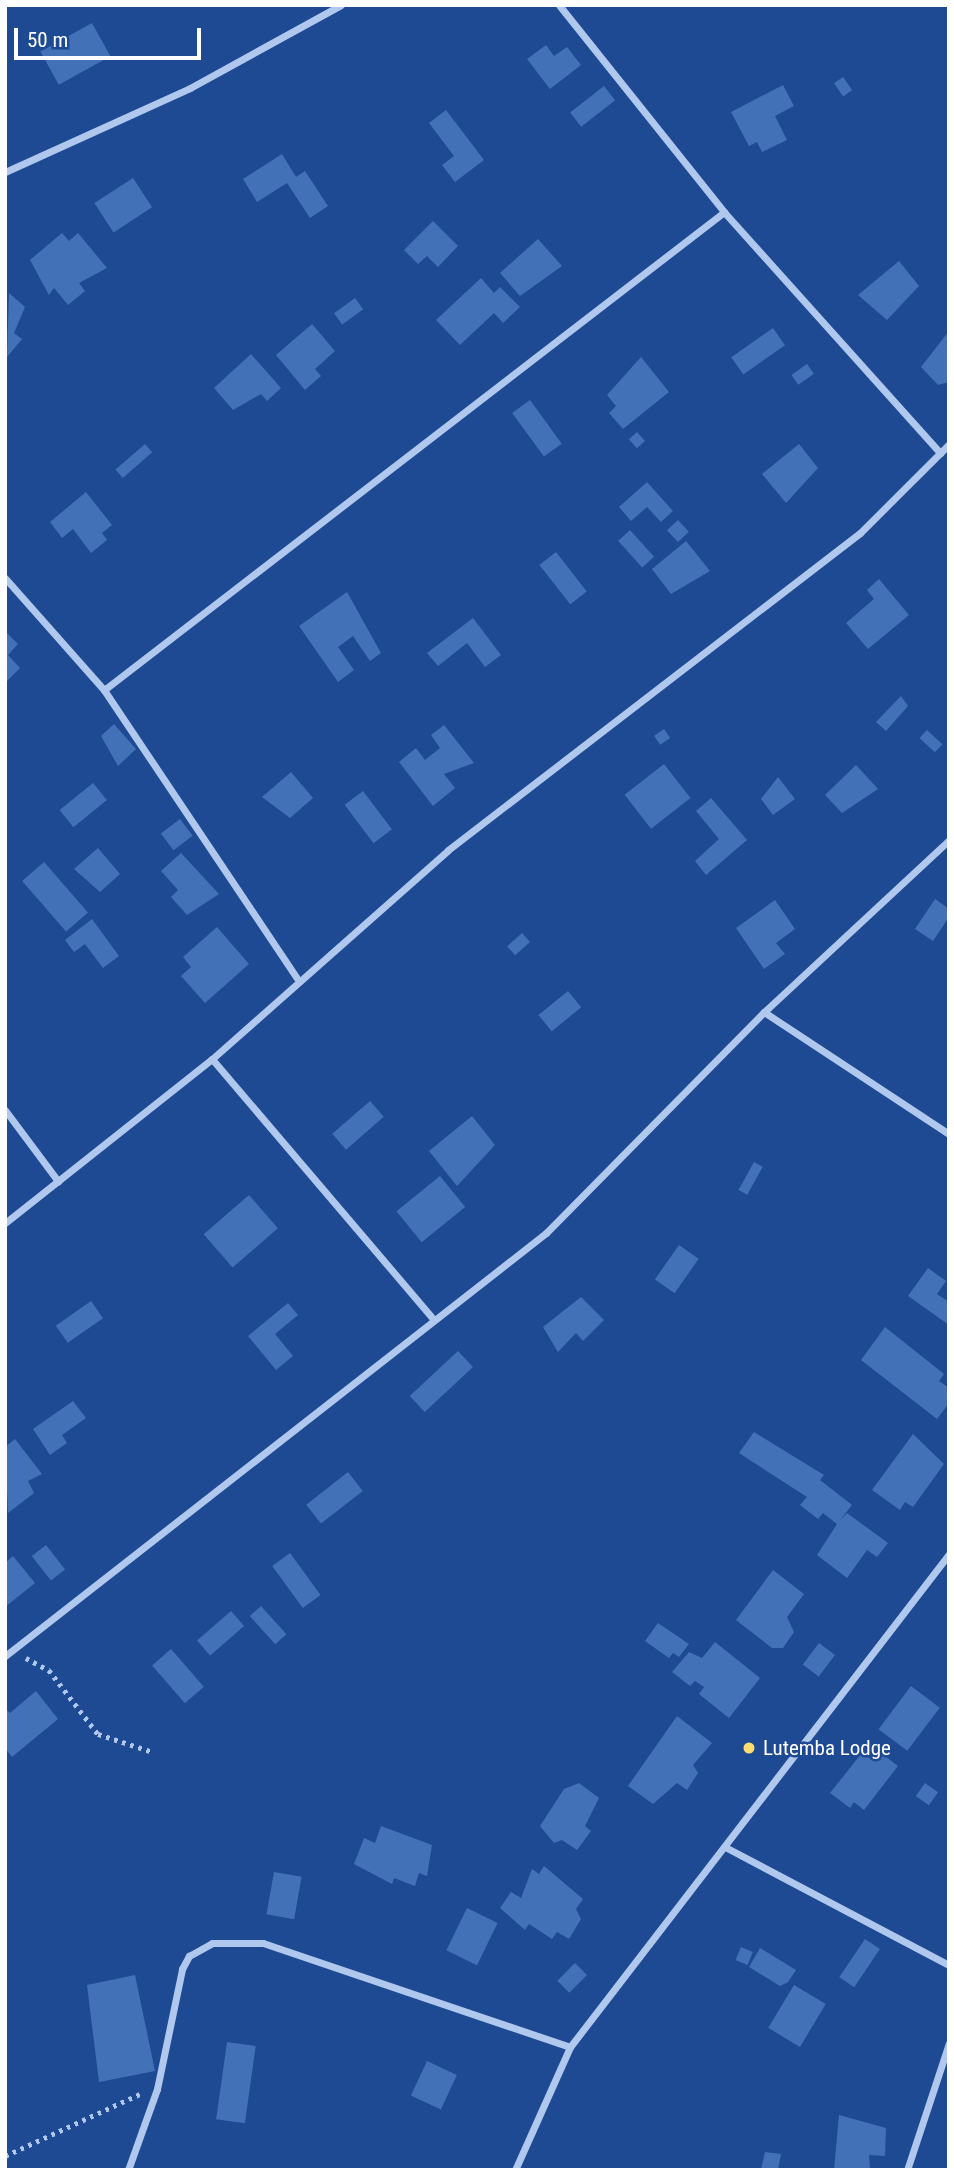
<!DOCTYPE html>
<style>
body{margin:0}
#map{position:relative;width:954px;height:2175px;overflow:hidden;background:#1e4a93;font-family:"Roboto Condensed",sans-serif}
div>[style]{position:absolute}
.building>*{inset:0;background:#4371b8;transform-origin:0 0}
.path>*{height:4.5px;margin-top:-2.25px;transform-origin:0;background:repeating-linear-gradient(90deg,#b0c8ee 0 3.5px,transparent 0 8.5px)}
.minor>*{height:7px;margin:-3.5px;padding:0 3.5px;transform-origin:3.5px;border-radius:3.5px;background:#b0c8ee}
.dots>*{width:19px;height:19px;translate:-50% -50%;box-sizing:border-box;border:4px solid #1e4a93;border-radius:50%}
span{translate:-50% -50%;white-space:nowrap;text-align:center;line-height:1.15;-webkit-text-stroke:5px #1e4a93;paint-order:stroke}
.poi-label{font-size:21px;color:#fff}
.left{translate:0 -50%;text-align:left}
.frame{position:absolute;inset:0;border:7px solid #fff;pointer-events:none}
.scale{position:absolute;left:14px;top:28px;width:187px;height:32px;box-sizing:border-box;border:4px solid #fff;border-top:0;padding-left:9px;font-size:21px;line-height:24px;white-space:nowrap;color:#fff;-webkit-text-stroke:5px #1e4a93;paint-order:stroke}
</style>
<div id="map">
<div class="building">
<div style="left:92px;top:23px;width:38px;height:59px;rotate:61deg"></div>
<div style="clip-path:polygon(546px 45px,554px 56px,567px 47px,581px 65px,550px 89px,527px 59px)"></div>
<div style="left:843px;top:77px;width:16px;height:11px;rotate:55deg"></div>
<div style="clip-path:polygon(783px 85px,794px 106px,775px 116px,787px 140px,762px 152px,757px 142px,749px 146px,731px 112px)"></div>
<div style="left:604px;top:86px;width:18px;height:43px;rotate:52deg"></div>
<div style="clip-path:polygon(446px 110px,484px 160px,455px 182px,442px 165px,454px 156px,429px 123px)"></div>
<div style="clip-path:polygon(282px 154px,296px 177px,305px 171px,328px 206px,310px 218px,287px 183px,257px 202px,243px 179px)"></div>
<div style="left:133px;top:178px;width:35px;height:46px;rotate:57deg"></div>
<div style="clip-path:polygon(433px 221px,458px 246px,438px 267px,427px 256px,418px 264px,404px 250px)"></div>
<div style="clip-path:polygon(62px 233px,69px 241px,78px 233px,107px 268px,79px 283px,85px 291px,68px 305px,54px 288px,49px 295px,30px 260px)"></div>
<div style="clip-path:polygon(538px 239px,562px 266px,520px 296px,500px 273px)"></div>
<div style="clip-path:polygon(899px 261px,919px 286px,887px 320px,858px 295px)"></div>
<div style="clip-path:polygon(481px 278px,494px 293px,500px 287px,520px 307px,503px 323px,494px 313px,460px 345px,436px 320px)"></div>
<div style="clip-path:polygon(9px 293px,25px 307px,14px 333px,22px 339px,7px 357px)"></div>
<div style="left:355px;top:298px;width:14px;height:26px;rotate:54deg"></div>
<div style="clip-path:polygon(312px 324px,335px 351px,315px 369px,321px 376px,305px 390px,276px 355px)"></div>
<div style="left:773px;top:328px;width:21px;height:51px;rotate:55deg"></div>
<div style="clip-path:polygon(949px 331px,949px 382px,938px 385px,921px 367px)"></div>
<div style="clip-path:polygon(251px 354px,281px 388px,267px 401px,261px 394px,233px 410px,214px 388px)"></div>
<div style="clip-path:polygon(641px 357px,669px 392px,623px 429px,609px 413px,616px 406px,607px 395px)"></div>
<div style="left:807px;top:364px;width:12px;height:19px;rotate:55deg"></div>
<div style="left:530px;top:400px;width:54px;height:22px;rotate:54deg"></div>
<div style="left:637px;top:432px;width:12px;height:11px;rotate:48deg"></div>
<div style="left:145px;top:444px;width:11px;height:39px;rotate:49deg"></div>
<div style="clip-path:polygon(799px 444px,818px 468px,786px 503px,762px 474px)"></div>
<div style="clip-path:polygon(647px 482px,673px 511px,661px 522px,647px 507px,631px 521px,619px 507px)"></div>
<div style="clip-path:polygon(86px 492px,112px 525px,102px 533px,107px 540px,91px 553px,73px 529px,62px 538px,50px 522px)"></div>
<div style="left:678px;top:520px;width:16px;height:15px;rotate:47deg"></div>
<div style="left:630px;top:530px;width:36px;height:16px;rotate:48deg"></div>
<div style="clip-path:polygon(686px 541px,710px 571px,671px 594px,652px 569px)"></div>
<div style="left:556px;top:552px;width:50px;height:21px;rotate:52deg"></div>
<div style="clip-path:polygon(879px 579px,909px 615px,868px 649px,846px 623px,874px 599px,867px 590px)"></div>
<div style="clip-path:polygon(347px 592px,381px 653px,370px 661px,353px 636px,338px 647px,354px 670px,338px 682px,299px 626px)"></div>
<div style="clip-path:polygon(473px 618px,501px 655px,485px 667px,467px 643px,438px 666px,427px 653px)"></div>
<div style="clip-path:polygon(5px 631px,18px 644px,8px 655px,20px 668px,5px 683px)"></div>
<div style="clip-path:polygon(901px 696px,908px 706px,886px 731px,876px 722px)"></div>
<div style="clip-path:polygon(114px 724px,136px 749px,118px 766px,101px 736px)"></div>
<div style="clip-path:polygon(444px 725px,474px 763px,444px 774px,455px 788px,433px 806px,399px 762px,416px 748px,425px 760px,440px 748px,431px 735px)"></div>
<div style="left:664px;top:729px;width:11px;height:12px;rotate:56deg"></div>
<div style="left:927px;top:730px;width:21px;height:11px;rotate:43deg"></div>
<div style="left:664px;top:764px;width:43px;height:50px;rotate:52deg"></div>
<div style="clip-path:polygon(856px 765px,878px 789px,842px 813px,825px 795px)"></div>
<div style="clip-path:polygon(291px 772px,313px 798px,290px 818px,262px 797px)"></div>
<div style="clip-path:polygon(778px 777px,795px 799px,773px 815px,761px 799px)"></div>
<div style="left:93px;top:783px;width:22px;height:43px;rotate:51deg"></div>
<div style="left:363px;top:791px;width:48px;height:23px;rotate:53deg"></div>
<div style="clip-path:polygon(711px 798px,747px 840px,706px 875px,695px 861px,719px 839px,696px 811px)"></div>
<div style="left:180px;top:819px;width:21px;height:24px;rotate:53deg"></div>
<div style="clip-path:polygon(98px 848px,120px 874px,100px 892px,74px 869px)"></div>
<div style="clip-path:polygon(181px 853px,219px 894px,187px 915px,171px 897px,178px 890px,161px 871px)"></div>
<div style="left:44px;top:862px;width:67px;height:29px;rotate:49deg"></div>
<div style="clip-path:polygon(935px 899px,949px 909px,949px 917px,933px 941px,915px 929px)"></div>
<div style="clip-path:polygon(775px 900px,795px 929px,776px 943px,785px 954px,764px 969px,736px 928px)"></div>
<div style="clip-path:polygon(92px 919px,119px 956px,103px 968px,85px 944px,74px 952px,65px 940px)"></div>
<div style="clip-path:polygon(217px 927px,249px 964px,205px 1003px,181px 976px,191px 967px,183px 957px)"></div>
<div style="left:522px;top:933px;width:12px;height:20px;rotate:48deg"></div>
<div style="left:568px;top:991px;width:21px;height:38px;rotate:51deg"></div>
<div style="left:370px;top:1101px;width:21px;height:50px;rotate:49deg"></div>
<div style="clip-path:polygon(472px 1116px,495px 1145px,457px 1186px,429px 1151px)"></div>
<div style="left:754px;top:1162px;width:10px;height:32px;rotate:29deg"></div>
<div style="left:440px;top:1176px;width:40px;height:56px;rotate:51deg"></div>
<div style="left:249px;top:1195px;width:44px;height:60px;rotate:49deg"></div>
<div style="left:679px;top:1245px;width:24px;height:42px;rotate:35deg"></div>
<div style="clip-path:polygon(928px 1268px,946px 1281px,937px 1294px,949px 1302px,949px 1325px,908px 1296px)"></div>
<div style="clip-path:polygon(581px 1297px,604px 1320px,583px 1341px,576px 1333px,558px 1352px,543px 1327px)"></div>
<div style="left:91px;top:1301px;width:21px;height:43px;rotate:55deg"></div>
<div style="clip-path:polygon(288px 1303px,298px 1315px,275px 1334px,293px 1356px,276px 1370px,248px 1336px)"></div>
<div style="clip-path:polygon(885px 1327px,944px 1374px,939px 1381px,949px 1388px,949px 1403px,937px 1419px,861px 1360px)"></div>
<div style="left:458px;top:1351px;width:22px;height:66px;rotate:47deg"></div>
<div style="clip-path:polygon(73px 1401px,86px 1418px,62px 1435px,67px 1443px,50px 1455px,33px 1429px)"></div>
<div style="clip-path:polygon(754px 1432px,824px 1475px,820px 1480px,852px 1505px,840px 1520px,847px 1513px,888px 1543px,877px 1557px,867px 1550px,847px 1578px,817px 1555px,837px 1524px,823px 1513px,818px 1519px,800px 1505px,807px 1497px,739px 1453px)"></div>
<div style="clip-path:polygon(913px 1434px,944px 1464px,913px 1507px,905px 1502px,900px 1510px,872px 1490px)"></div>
<div style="clip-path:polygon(15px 1439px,42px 1474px,28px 1481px,34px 1493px,8px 1513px,5px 1447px)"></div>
<div style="left:348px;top:1472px;width:24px;height:53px;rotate:52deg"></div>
<div style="left:46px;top:1545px;width:31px;height:18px;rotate:52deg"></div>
<div style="left:290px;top:1553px;width:52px;height:22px;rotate:54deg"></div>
<div style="clip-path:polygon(13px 1556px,35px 1583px,5px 1607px,5px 1563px)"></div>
<div style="clip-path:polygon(773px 1570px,804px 1594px,787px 1617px,794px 1632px,783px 1648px,772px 1648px,736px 1620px)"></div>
<div style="left:261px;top:1606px;width:38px;height:15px;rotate:48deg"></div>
<div style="left:231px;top:1611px;width:20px;height:45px;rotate:49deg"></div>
<div style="clip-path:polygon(658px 1623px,689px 1644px,679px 1657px,673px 1653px,669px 1658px,645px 1641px)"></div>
<div style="clip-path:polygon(715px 1642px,760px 1678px,729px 1718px,699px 1694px,704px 1687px,695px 1681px,690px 1686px,672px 1672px,689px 1652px,702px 1658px)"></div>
<div style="left:819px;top:1643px;width:20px;height:27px;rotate:37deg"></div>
<div style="left:171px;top:1649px;width:50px;height:25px;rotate:49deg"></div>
<div style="left:911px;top:1686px;width:36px;height:54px;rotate:37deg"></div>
<div style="clip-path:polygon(36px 1691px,58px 1719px,12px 1757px,5px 1748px,5px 1708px,10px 1713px)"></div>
<div style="clip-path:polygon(677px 1716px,712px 1743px,693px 1765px,698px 1773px,687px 1790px,677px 1783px,653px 1804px,628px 1786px)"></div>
<div style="clip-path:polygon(869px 1744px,898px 1766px,864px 1810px,854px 1802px,850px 1808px,830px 1793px)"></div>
<div style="clip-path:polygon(579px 1783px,599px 1798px,585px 1826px,591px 1831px,577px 1850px,562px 1840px,554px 1843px,540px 1826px,564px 1789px)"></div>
<div style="left:925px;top:1783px;width:16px;height:16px;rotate:35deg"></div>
<div style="clip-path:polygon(381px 1826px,432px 1845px,427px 1876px,419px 1873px,415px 1886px,394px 1878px,392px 1884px,354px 1864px,364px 1838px,375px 1843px)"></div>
<div style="clip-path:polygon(544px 1866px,583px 1899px,576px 1909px,581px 1919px,569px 1939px,557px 1932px,552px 1939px,529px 1924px,525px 1930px,500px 1908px,511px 1892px,521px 1898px,532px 1869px,539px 1874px)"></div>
<div style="left:274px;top:1872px;width:28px;height:43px;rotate:10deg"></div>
<div style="left:467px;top:1908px;width:34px;height:47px;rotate:26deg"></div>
<div style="left:865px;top:1939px;width:18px;height:46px;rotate:34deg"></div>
<div style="left:741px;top:1947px;width:13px;height:14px;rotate:23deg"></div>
<div style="clip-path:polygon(760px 1948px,796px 1970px,788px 1982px,780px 1986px,749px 1967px)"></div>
<div style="left:575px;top:1963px;width:17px;height:25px;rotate:45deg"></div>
<div style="clip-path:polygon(135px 1975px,155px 2071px,99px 2082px,87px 1985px)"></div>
<div style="left:794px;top:1985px;width:37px;height:50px;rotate:31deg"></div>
<div style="left:227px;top:2042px;width:29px;height:78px;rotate:8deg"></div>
<div style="left:427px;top:2061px;width:33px;height:38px;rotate:25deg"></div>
<div style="clip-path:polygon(839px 2115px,886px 2128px,885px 2156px,869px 2155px,870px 2170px,834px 2170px)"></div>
<div style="clip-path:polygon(765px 2152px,781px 2154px,778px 2170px,761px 2170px)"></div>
</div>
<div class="path">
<div style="left:26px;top:1658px;width:26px;rotate:28deg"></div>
<div style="left:49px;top:1670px;width:81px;rotate:52.6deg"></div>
<div style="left:98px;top:1734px;width:55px;rotate:18.1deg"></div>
<div style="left:5px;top:2156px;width:149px;rotate:-24.7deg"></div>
</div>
<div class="minor">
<div style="left:559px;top:5px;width:265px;rotate:51.4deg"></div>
<div style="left:724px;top:212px;width:324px;rotate:48.1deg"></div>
<div style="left:5px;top:172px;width:203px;rotate:-24.4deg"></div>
<div style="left:190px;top:88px;width:172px;rotate:-28.8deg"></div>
<div style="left:5px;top:578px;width:149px;rotate:48.5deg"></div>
<div style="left:104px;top:690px;width:347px;rotate:56.2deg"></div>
<div style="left:104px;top:690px;width:783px;rotate:-37.63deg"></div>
<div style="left:764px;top:1012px;width:222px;rotate:33.4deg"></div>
<div style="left:212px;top:1059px;width:341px;rotate:49.6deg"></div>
<div style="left:5px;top:1110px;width:89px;rotate:53.3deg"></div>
<div style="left:5px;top:1223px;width:264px;rotate:-38.4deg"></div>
<div style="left:212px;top:1059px;width:315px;rotate:-41.5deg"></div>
<div style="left:448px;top:850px;width:520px;rotate:-37.58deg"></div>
<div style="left:860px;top:533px;width:126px;rotate:-45deg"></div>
<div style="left:5px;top:1656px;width:687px;rotate:-38.02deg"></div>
<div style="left:546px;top:1233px;width:310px;rotate:-45.4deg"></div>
<div style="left:764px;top:1012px;width:253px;rotate:-42.9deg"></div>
<div style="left:727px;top:1848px;width:251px;rotate:27.8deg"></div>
<div style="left:128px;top:2170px;width:86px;rotate:-70.3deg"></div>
<div style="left:157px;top:2089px;width:123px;rotate:-78.2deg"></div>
<div style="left:182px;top:1969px;width:15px;rotate:-62deg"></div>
<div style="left:189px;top:1956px;width:26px;rotate:-29deg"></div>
<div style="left:212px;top:1943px;width:51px"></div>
<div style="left:263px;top:1943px;width:324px;rotate:18.7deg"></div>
<div style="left:515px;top:2170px;width:135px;rotate:-65.9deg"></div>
<div style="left:570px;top:2047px;width:622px;rotate:-52.45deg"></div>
<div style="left:907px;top:2170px;width:134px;rotate:-71.7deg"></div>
</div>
<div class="dots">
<div style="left:749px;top:1748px;background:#fcdc6f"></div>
</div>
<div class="poi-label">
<span class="left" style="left:763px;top:1748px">Lutemba Lodge</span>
</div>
<div class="frame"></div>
<div class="scale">50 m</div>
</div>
